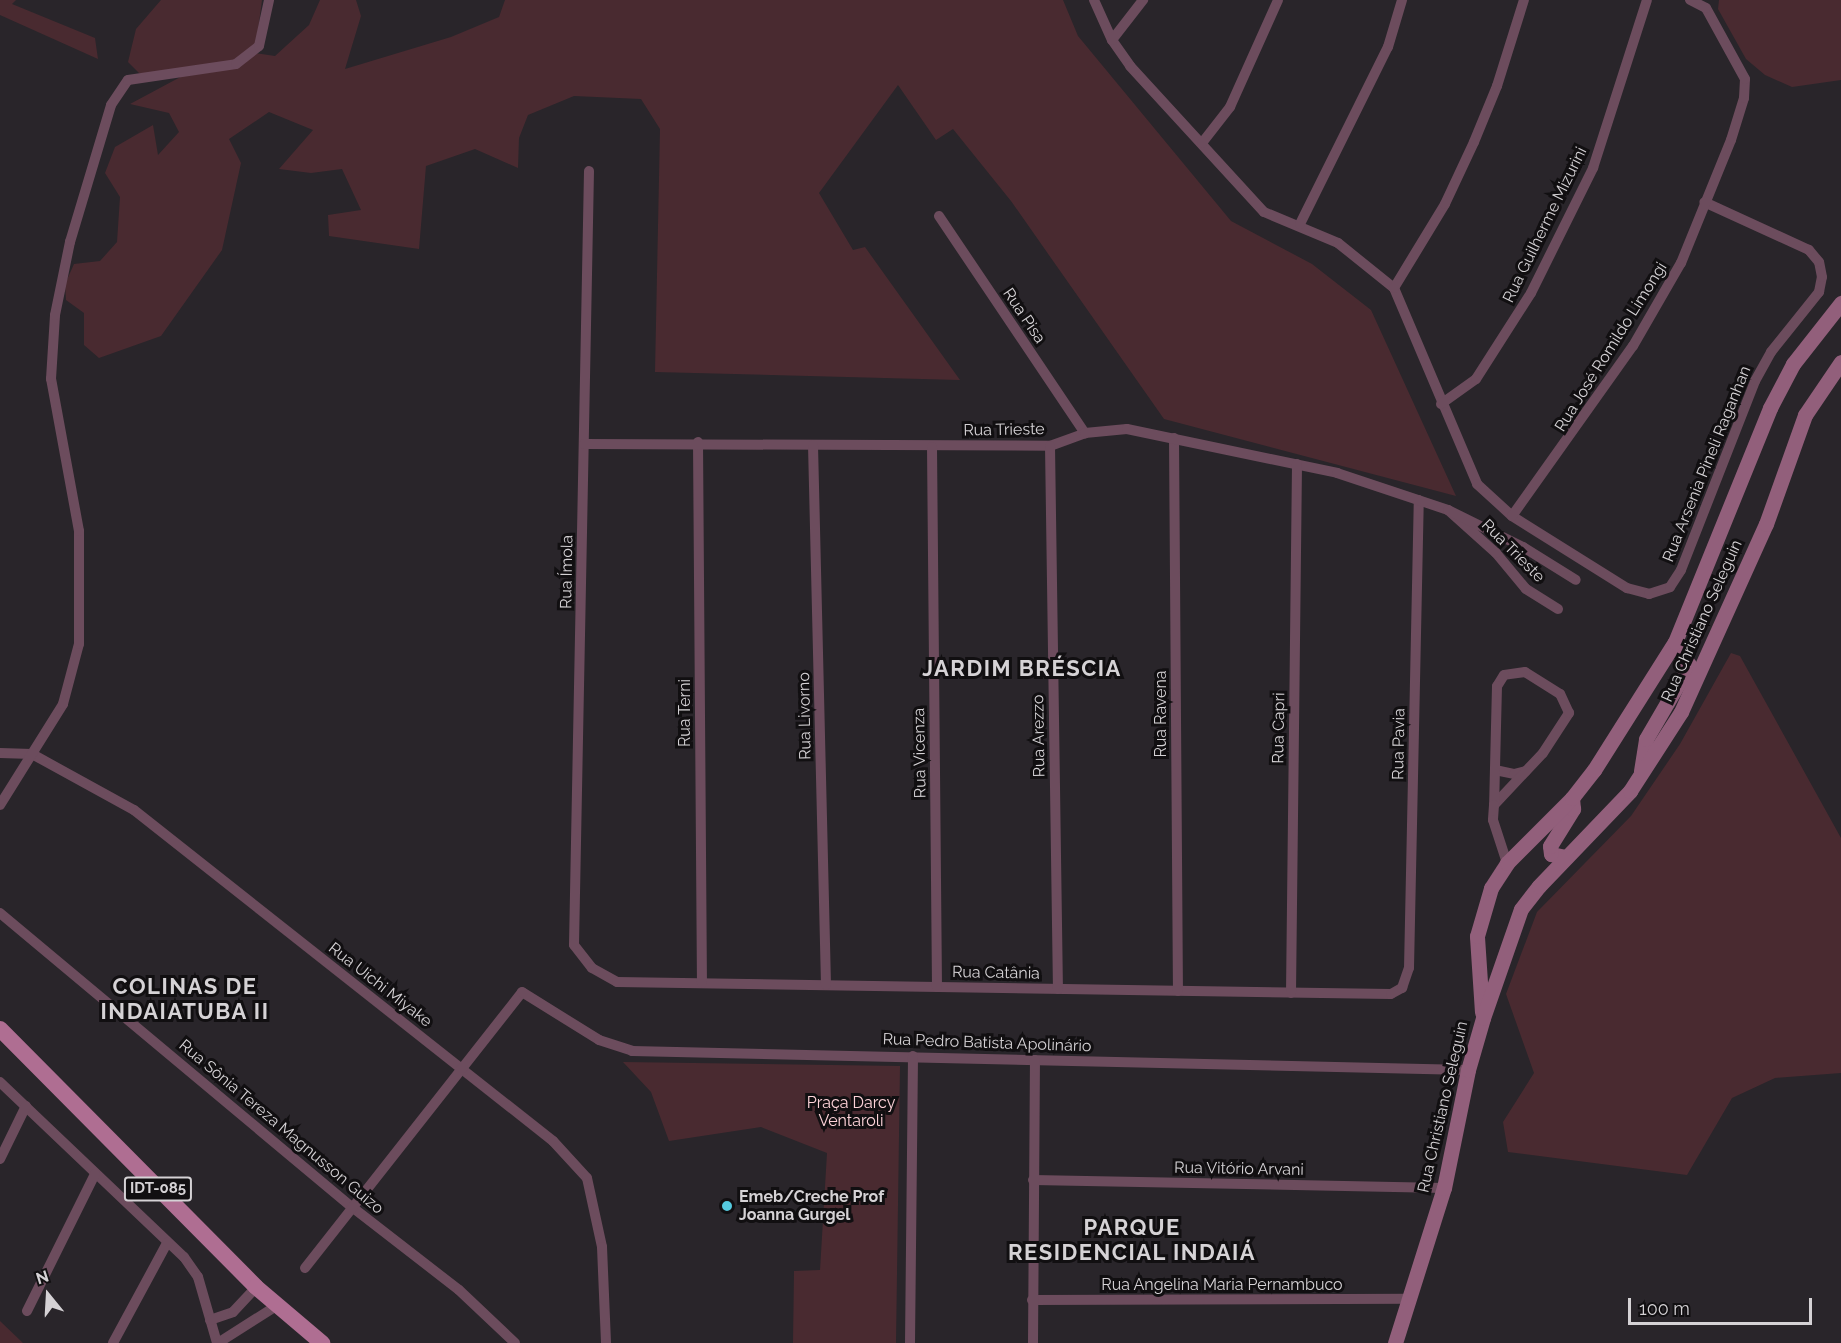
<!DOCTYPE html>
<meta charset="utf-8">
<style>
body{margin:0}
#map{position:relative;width:1841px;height:1343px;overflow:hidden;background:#29252a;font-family:Raleway,sans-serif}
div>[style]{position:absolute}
.green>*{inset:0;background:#492a30}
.street>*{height:10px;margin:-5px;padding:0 5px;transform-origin:5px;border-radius:5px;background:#6c4c5d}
.secondary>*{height:15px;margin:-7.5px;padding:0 7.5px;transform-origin:7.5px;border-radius:7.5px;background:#925f7b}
.primary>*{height:16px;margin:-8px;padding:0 8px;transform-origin:8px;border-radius:8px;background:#af6e92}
.dots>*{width:16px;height:16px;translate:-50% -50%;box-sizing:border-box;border:3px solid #110f11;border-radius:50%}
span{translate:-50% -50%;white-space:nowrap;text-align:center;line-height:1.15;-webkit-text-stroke:6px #110f11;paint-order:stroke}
.shield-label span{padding:2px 4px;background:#110f11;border:2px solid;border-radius:4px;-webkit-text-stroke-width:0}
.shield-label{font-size:15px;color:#d5d2d5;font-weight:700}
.street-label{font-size:16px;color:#d5d2d5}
.park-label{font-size:16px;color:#fed3d9}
.poi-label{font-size:16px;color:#d5d2d5;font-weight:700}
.left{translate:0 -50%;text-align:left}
.district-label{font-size:22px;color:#d5d2d5;font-weight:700;letter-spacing:1.5px}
.north{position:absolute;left:18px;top:1265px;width:60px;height:60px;-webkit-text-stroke:4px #110f11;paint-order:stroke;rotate:342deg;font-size:16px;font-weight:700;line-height:24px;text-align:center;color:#d5d2d5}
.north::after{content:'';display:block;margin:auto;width:21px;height:27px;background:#d5d2d5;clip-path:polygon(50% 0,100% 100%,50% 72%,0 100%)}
.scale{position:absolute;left:1628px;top:1298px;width:184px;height:27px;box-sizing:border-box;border:3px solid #d5d2d5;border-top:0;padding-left:8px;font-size:18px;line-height:21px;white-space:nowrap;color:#d5d2d5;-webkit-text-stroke:4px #110f11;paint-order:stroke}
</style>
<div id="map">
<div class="green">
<div style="clip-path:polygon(0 0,16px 0,12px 4px,95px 38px,98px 59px,0 15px)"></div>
<div style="clip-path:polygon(161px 0,262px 0,255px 53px,275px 56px,309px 25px,320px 0,356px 0,361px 16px,345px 69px,451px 37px,499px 17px,505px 0,1063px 0,1078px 36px,1231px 221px,1312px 264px,1371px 310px,1456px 496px,1164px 419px,1011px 201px,953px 129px,936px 140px,898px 85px,819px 193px,853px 250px,865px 247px,960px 380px,655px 372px,660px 129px,641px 99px,574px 96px,528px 115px,519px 138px,518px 168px,475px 149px,426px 166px,419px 249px,329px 236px,328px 215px,361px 210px,342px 169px,311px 173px,279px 169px,313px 130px,269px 112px,229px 139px,241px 163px,222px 250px,161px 336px,99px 358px,84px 345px,84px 313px,66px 300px,65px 284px,74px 264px,100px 261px,117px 242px,120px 197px,105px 173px,115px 147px,153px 125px,158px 155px,179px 132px,169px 113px,130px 104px,186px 74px,139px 73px,128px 62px,136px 29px)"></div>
<div style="clip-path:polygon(1719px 0,1841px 0,1841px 80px,1792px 87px,1765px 75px,1746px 59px,1718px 9px)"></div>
<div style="clip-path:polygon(1731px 653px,1740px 656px,1841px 838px,1841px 1073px,1775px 1078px,1732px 1098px,1687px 1175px,1508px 1152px,1503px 1122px,1534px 1073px,1506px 994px,1537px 912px,1631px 816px,1680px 744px)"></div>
<div style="clip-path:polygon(623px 1062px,900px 1066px,896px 1343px,793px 1343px,794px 1271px,820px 1270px,827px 1153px,761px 1127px,669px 1141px,651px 1092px)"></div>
<div style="clip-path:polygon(0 1321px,23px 1343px,0 1343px)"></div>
</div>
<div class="street">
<div style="left:1094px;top:0;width:44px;rotate:65.8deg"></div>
<div style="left:1112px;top:40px;width:32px;rotate:55deg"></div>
<div style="left:1130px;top:66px;width:198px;rotate:47.5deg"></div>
<div style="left:1264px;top:212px;width:80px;rotate:22.7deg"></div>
<div style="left:1338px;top:243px;width:72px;rotate:38.8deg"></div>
<div style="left:1394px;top:288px;width:213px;rotate:67deg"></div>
<div style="left:1477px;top:484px;width:47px;rotate:42.4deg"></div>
<div style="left:1512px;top:516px;width:136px;rotate:32.1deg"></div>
<div style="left:1627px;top:588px;width:23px;rotate:15deg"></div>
<div style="left:1649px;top:594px;width:22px;rotate:-18deg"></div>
<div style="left:1670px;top:587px;width:20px;rotate:-57deg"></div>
<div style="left:1681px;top:570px;width:203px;rotate:-68.6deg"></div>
<div style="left:1755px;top:381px;width:33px;rotate:-61deg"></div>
<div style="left:1771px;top:352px;width:77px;rotate:-51.3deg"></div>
<div style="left:1819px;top:292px;width:15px;rotate:-79deg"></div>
<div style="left:1822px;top:277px;width:15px;rotate:-101deg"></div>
<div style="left:1819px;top:262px;width:16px;rotate:-130deg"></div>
<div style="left:1809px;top:250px;width:115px;rotate:-155.4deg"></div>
<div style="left:1112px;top:40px;width:51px;rotate:-52.2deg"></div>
<div style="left:1202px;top:143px;width:46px;rotate:-52.1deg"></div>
<div style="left:1230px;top:107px;width:117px;rotate:-65.8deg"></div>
<div style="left:589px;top:171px;width:774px;rotate:91.11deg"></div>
<div style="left:574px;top:945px;width:29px;rotate:52deg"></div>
<div style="left:592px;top:968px;width:29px;rotate:29deg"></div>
<div style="left:617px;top:982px;width:774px;rotate:0.89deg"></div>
<div style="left:1391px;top:994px;width:13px;rotate:-29deg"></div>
<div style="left:1402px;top:988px;width:21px;rotate:-71deg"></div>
<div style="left:1409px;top:968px;width:468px;rotate:-88.8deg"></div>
<div style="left:939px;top:216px;width:262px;rotate:56.1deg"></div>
<div style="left:1300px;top:224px;width:198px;rotate:-63.6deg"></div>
<div style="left:1388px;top:47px;width:49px;rotate:-73.4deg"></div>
<div style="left:1394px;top:288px;width:98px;rotate:-58.7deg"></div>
<div style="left:1445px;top:204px;width:68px;rotate:-64.9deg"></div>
<div style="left:1474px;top:142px;width:61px;rotate:-67.7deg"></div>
<div style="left:1497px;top:86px;width:90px;rotate:-72.6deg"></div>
<div style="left:1441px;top:404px;width:43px;rotate:-35.5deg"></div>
<div style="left:1476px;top:379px;width:102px;rotate:-57.4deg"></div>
<div style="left:1531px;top:293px;width:140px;rotate:-63.6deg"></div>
<div style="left:1593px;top:168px;width:176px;rotate:-72.2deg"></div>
<div style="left:1174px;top:438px;width:553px;rotate:89.59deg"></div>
<div style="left:698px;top:442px;width:541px;rotate:89.58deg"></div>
<div style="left:584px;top:444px;width:466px;rotate:0.2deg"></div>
<div style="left:1050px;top:446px;width:37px;rotate:-20deg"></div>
<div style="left:1085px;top:433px;width:42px;rotate:-5.4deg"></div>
<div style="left:1127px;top:429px;width:215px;rotate:11.8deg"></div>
<div style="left:1337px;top:473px;width:117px;rotate:18.4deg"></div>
<div style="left:813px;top:445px;width:540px;rotate:88.62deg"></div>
<div style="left:1050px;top:446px;width:543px;rotate:89.16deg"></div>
<div style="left:932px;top:447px;width:540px;rotate:89.47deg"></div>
<div style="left:1512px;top:516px;width:209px;rotate:-54.6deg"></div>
<div style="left:1633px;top:346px;width:96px;rotate:-60deg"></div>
<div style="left:1681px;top:263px;width:133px;rotate:-67.9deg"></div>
<div style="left:1731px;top:140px;width:44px;rotate:-72.8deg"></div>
<div style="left:1744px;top:98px;width:19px;rotate:-87deg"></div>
<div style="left:1745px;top:79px;width:81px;rotate:-118.8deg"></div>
<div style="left:1706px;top:8px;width:18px;rotate:-153deg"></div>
<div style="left:1558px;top:609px;width:38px;rotate:-148deg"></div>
<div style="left:1526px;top:589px;width:47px;rotate:-129.8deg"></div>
<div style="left:1496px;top:553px;width:64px;rotate:-138.1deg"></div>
<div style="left:1448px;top:510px;width:84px;rotate:26.3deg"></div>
<div style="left:1523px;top:547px;width:62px;rotate:31.9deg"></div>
<div style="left:0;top:753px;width:32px;rotate:2deg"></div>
<div style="left:32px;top:754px;width:116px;rotate:28.8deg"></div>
<div style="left:134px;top:810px;width:534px;rotate:38.31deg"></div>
<div style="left:553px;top:1141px;width:50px;rotate:47.4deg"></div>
<div style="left:587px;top:1178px;width:71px;rotate:77.7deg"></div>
<div style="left:602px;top:1247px;width:96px;rotate:87.6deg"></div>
<div style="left:1495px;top:770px;width:19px;rotate:12deg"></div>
<div style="left:1514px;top:774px;width:12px;rotate:-14deg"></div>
<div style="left:0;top:805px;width:119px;rotate:-58deg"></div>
<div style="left:63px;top:704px;width:62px;rotate:-75.1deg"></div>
<div style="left:79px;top:644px;width:113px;rotate:-90deg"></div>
<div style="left:79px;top:531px;width:155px;rotate:-100.4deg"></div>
<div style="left:51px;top:379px;width:64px;rotate:-86.4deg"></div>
<div style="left:55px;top:315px;width:75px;rotate:-78.4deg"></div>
<div style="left:70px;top:242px;width:143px;rotate:-73.3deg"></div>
<div style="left:111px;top:105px;width:30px;rotate:-56deg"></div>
<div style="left:128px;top:80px;width:109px;rotate:-8.4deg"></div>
<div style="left:236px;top:64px;width:29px;rotate:-38deg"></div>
<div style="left:259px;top:46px;width:47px;rotate:-77.7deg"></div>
<div style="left:1494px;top:805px;width:71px;rotate:-46.7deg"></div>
<div style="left:1543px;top:753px;width:48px;rotate:-57deg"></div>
<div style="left:1569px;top:713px;width:21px;rotate:-115deg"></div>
<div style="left:1560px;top:694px;width:41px;rotate:-147.8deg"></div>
<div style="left:1525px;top:672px;width:21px;rotate:172deg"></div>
<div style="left:1504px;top:675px;width:13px;rotate:122deg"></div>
<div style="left:1497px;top:686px;width:119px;rotate:91.4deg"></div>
<div style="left:1494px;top:805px;width:15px;rotate:94deg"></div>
<div style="left:1493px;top:820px;width:45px;rotate:72deg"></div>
<div style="left:0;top:913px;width:459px;rotate:39.9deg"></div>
<div style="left:352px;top:1207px;width:135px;rotate:37.8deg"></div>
<div style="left:459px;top:1290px;width:77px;rotate:43.4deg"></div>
<div style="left:1291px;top:993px;width:529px;rotate:-89.35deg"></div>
<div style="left:0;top:1082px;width:254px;rotate:43.6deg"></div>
<div style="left:184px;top:1257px;width:24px;rotate:55deg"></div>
<div style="left:198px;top:1277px;width:69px;rotate:73.9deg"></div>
<div style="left:0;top:1159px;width:59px;rotate:-63.9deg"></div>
<div style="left:1033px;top:1180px;width:411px;rotate:1.1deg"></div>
<div style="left:305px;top:1268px;width:351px;rotate:-51.8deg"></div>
<div style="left:522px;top:992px;width:91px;rotate:31.9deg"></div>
<div style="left:599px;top:1040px;width:35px;rotate:18deg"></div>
<div style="left:632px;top:1051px;width:836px;rotate:1.3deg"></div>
<div style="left:1032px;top:1300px;width:379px;rotate:-0.2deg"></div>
<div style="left:27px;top:1311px;width:153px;rotate:-63.6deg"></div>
<div style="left:210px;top:1320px;width:24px;rotate:-19deg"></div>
<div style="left:233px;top:1312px;width:34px;rotate:-47deg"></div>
<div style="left:113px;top:1343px;width:114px;rotate:-61.6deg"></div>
<div style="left:218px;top:1343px;width:69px;rotate:-32.5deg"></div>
<div style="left:910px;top:1343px;width:287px;rotate:-89.4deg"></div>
<div style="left:1033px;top:1343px;width:283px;rotate:-89.6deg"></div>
</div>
<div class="secondary">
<div style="left:1641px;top:771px;width:32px;rotate:-81deg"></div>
<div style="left:1646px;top:739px;width:86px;rotate:-59.8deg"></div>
<div style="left:1689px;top:665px;width:27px;rotate:-121deg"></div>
<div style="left:1566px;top:857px;width:15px;rotate:-169deg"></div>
<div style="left:1551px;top:854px;width:8px;rotate:-97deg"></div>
<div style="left:1550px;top:846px;width:44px;rotate:-58.1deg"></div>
<div style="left:1573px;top:809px;width:11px;rotate:-95deg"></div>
<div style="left:1482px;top:1012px;width:76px;rotate:-93.8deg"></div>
<div style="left:1477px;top:936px;width:50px;rotate:-73.7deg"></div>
<div style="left:1491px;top:888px;width:30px;rotate:-57deg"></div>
<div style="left:1507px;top:863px;width:92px;rotate:-45deg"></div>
<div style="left:1572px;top:798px;width:36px;rotate:-52deg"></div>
<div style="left:1594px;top:770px;width:151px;rotate:-57.7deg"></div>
<div style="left:1675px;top:642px;width:253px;rotate:-67.9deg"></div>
<div style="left:1770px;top:408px;width:50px;rotate:-62.4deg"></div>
<div style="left:1793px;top:364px;width:78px;rotate:-51.8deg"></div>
<div style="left:1395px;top:1343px;width:163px;rotate:-72.5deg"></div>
<div style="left:1444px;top:1188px;width:120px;rotate:-78.5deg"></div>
<div style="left:1468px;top:1070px;width:54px;rotate:-73.9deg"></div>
<div style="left:1483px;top:1018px;width:115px;rotate:-70.8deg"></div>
<div style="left:1521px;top:909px;width:29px;rotate:-52deg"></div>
<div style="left:1539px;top:886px;width:132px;rotate:-46.2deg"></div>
<div style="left:1630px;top:791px;width:94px;rotate:-57.2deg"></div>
<div style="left:1681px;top:712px;width:206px;rotate:-65.7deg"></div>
<div style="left:1766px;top:524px;width:116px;rotate:-70.3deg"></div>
<div style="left:1805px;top:415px;width:64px;rotate:-55.8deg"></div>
</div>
<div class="primary">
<div style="left:0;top:1029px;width:363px;rotate:45.2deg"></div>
<div style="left:256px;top:1287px;width:87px;rotate:40.3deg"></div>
</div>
<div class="dots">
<div style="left:727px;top:1206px;background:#55cadf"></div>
</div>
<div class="shield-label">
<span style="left:158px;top:1189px">IDT-085</span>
</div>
<div class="street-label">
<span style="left:1545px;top:225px;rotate:-64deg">Rua Guilherme Mizurini</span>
<span style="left:1024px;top:316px;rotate:56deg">Rua Pisa</span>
<span style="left:1611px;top:347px;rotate:-58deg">Rua José Romildo Limongi</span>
<span style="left:1004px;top:430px;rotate:-1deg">Rua Trieste</span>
<span style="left:1707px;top:464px;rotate:-68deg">Rua Arsenia Pineli Raganhan</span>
<span style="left:1513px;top:551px;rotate:45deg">Rua Trieste</span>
<span style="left:567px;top:572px;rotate:-89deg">Rua Ímola</span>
<span style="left:1702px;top:621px;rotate:-66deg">Rua Christiano Seleguin</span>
<span style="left:685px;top:713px;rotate:-90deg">Rua Terni</span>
<span style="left:1161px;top:714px;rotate:-90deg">Rua Ravena</span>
<span style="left:805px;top:716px;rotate:-91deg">Rua Livorno</span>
<span style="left:1279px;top:728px;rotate:-89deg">Rua Capri</span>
<span style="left:1039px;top:736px;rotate:-91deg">Rua Arezzo</span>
<span style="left:1399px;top:744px;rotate:-89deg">Rua Pavia</span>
<span style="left:920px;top:753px;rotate:-91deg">Rua Vicenza</span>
<span style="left:996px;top:973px;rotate:1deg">Rua Catânia</span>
<span style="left:380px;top:985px;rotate:38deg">Rua Uichi Miyake</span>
<span style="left:987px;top:1043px;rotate:2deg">Rua Pedro Batista Apolinário</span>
<span style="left:1443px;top:1107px;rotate:-77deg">Rua Christiano Seleguin</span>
<span style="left:281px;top:1127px;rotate:40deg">Rua Sônia Tereza Magnusson Guizo</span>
<span style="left:1239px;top:1169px;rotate:1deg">Rua Vitório Arvani</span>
<span style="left:1222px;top:1285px">Rua Angelina Maria Pernambuco</span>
</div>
<div class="park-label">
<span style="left:851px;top:1112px">Praça Darcy<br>Ventaroli</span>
</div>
<div class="poi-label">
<span class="left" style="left:739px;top:1206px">Emeb/Creche Prof<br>Joanna Gurgel</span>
</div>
<div class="district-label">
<span style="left:1022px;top:669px">JARDIM BRÉSCIA</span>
<span style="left:185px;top:999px">COLINAS DE<br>INDAIATUBA II</span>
<span style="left:1132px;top:1240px">PARQUE<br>RESIDENCIAL INDAIÁ</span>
</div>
<div class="north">N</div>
<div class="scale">100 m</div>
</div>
